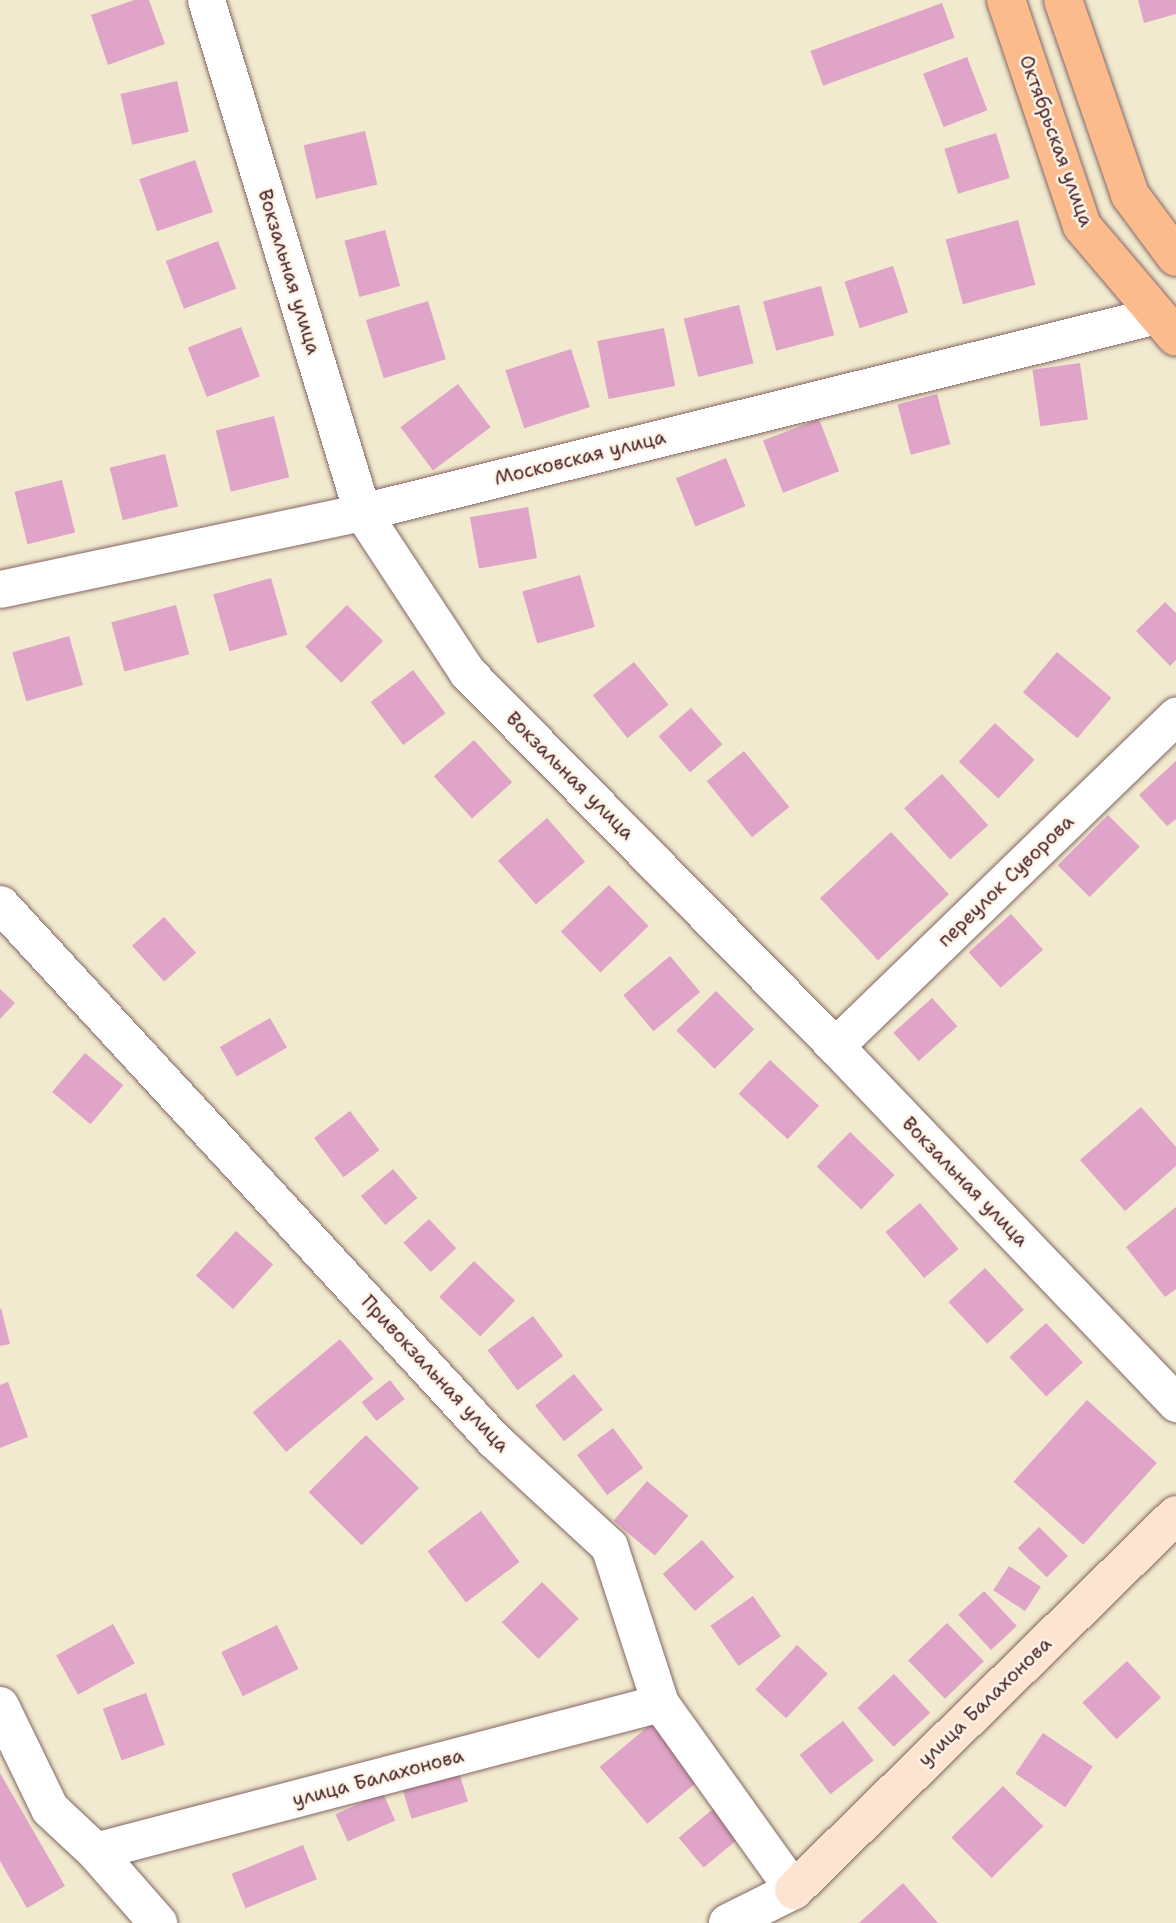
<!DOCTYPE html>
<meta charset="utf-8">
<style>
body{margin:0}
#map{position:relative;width:1176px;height:1923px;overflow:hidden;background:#f1eacf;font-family:"Shantell Sans",sans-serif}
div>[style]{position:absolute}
.building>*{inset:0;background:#dfa4c8;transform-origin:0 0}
.roads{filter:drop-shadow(0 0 2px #846664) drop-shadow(0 0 2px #846664)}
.minor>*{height:37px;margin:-18.5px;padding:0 18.5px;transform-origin:18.5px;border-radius:18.5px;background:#fff}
.tertiary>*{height:38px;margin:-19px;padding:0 19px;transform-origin:19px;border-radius:19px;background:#fff}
.secondary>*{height:38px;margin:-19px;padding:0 19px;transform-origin:19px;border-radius:19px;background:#fde4d1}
.primary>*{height:38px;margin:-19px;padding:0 19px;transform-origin:19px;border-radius:19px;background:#fbbb8d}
span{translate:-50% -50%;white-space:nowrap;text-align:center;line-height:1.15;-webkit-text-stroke:5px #fcf5e5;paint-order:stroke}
.street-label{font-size:19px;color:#4a1f2b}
</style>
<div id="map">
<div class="building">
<div style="clip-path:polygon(134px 0,149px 0,165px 44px,108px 65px,91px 15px)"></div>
<div style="clip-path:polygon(1138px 0,1176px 0,1176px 14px,1144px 23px)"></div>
<div style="left:942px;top:3px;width:37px;height:140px;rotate:70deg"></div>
<div style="left:967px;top:57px;width:57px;height:47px;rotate:69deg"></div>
<div style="left:177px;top:81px;width:52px;height:58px;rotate:77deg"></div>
<div style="left:365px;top:131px;width:55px;height:63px;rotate:77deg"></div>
<div style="left:996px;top:133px;width:47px;height:54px;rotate:73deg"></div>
<div style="left:195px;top:160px;width:55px;height:59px;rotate:71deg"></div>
<div style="left:1018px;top:220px;width:67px;height:75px;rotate:75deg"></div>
<div style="left:385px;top:230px;width:58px;height:42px;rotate:75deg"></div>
<div style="left:218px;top:241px;width:51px;height:56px;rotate:69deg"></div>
<div style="left:893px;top:266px;width:49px;height:51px;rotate:72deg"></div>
<div style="left:821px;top:286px;width:51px;height:60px;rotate:75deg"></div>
<div style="left:428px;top:301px;width:61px;height:65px;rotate:73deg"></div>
<div style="left:739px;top:305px;width:60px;height:57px;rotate:76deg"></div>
<div style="left:241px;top:327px;width:53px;height:57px;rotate:69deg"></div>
<div style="left:664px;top:328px;width:59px;height:68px;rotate:79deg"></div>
<div style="left:571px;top:349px;width:61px;height:69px;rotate:72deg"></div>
<div style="left:1080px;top:363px;width:57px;height:48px;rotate:82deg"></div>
<div style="left:458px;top:384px;width:54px;height:72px;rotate:53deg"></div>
<div style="left:937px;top:394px;width:52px;height:41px;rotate:75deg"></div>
<div style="left:274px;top:416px;width:63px;height:60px;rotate:76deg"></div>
<div style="left:819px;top:419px;width:56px;height:60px;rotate:69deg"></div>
<div style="left:165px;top:454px;width:54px;height:57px;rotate:76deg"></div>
<div style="left:726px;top:458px;width:52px;height:54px;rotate:68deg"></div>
<div style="left:62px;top:480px;width:54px;height:49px;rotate:76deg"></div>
<div style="left:528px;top:507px;width:52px;height:59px;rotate:80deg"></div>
<div style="left:580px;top:575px;width:54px;height:60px;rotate:74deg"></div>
<div style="left:271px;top:578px;width:59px;height:60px;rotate:74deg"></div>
<div style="clip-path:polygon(1165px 602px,1176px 613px,1176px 660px,1170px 666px,1136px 631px)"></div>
<div style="left:176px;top:605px;width:51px;height:67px;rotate:75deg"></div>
<div style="left:347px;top:605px;width:51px;height:59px;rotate:45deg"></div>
<div style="left:69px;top:636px;width:51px;height:59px;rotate:74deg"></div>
<div style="left:1057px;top:652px;width:71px;height:53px;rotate:40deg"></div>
<div style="left:634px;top:662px;width:55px;height:53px;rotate:51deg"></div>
<div style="left:413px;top:670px;width:54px;height:53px;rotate:53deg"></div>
<div style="left:691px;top:708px;width:48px;height:43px;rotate:49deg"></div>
<div style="left:995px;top:723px;width:54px;height:53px;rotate:43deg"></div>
<div style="left:474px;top:740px;width:57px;height:54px;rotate:48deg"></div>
<div style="left:744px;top:751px;width:72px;height:48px;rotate:51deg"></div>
<div style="clip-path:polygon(1176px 761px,1176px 819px,1167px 826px,1139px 795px)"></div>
<div style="left:942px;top:774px;width:69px;height:51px;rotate:48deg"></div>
<div style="left:1108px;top:815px;width:45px;height:71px;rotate:45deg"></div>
<div style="left:547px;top:818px;width:58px;height:65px;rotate:49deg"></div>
<div style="left:891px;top:832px;width:85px;height:97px;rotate:47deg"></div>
<div style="left:609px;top:885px;width:57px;height:67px;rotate:46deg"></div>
<div style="left:1011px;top:914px;width:48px;height:57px;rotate:48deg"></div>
<div style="left:164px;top:917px;width:48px;height:43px;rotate:48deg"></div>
<div style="left:670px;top:956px;width:47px;height:61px;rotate:50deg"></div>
<div style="clip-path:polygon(0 989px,15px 1003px,0 1019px)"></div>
<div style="left:716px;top:991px;width:54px;height:56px;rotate:45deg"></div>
<div style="left:932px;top:998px;width:38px;height:52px;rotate:48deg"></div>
<div style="left:270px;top:1018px;width:34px;height:58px;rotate:60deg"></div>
<div style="left:85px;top:1053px;width:50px;height:51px;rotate:40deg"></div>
<div style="left:770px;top:1060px;width:67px;height:46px;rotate:43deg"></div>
<div style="clip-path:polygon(1141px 1107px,1176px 1147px,1176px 1166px,1125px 1211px,1080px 1160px)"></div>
<div style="left:350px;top:1111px;width:49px;height:45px;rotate:53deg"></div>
<div style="left:850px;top:1132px;width:62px;height:48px;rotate:44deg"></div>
<div style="left:393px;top:1169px;width:38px;height:42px;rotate:50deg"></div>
<div style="left:920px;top:1203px;width:60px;height:45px;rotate:50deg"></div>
<div style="clip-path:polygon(1176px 1207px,1176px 1289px,1165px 1297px,1126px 1247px)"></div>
<div style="left:429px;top:1219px;width:40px;height:35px;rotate:47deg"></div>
<div style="left:236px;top:1231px;width:50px;height:60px;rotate:42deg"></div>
<div style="left:474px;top:1261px;width:57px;height:50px;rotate:44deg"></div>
<div style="left:985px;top:1268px;width:57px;height:50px;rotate:47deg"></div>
<div style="clip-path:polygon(1px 1308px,10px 1344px,0 1346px,0 1309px)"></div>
<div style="left:533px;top:1316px;width:50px;height:57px;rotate:53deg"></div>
<div style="left:1046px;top:1323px;width:54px;height:50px;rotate:47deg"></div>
<div style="left:340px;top:1339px;width:52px;height:114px;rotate:50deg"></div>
<div style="left:574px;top:1374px;width:46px;height:50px;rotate:51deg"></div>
<div style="left:390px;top:1380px;width:24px;height:36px;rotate:52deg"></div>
<div style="clip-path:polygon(8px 1382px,28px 1437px,0 1448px,0 1385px)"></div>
<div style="left:1087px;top:1400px;width:94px;height:110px;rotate:42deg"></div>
<div style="left:613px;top:1428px;width:50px;height:45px;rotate:53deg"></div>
<div style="left:366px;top:1435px;width:75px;height:81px;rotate:45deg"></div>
<div style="left:647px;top:1481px;width:54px;height:52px;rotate:40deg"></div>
<div style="left:481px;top:1511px;width:64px;height:67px;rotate:53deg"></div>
<div style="left:1039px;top:1527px;width:41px;height:30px;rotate:45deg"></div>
<div style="left:702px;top:1540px;width:49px;height:52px;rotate:49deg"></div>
<div style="left:1009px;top:1566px;width:38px;height:29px;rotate:33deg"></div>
<div style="left:542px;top:1582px;width:52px;height:57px;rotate:45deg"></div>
<div style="left:984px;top:1591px;width:48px;height:35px;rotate:47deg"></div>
<div style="left:753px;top:1596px;width:49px;height:52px;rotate:55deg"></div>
<div style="left:947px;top:1623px;width:53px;height:54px;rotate:46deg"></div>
<div style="left:113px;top:1624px;width:45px;height:65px;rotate:61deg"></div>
<div style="left:277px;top:1625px;width:49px;height:62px;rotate:64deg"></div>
<div style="left:797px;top:1645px;width:42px;height:61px;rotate:43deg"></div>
<div style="left:1127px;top:1661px;width:50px;height:61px;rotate:47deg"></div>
<div style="left:894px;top:1674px;width:53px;height:50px;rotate:47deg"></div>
<div style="left:146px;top:1693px;width:55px;height:46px;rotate:70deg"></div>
<div style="left:843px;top:1721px;width:50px;height:55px;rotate:52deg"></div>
<div style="left:651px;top:1724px;width:74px;height:67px;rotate:50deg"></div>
<div style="left:1043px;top:1733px;width:60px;height:49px;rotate:34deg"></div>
<div style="left:458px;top:1769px;width:34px;height:59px;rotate:73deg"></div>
<div style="clip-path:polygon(0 1773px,65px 1886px,27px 1908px,0 1861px)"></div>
<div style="left:1003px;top:1786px;width:57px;height:73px;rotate:45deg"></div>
<div style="left:383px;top:1793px;width:30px;height:52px;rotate:66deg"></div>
<div style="left:720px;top:1803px;width:39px;height:54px;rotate:50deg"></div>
<div style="left:303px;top:1845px;width:37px;height:77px;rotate:68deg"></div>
<div style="clip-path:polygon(903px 1883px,938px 1923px,859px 1923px)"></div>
</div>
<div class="roads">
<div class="minor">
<div style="left:206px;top:0;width:535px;rotate:73.05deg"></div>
<div style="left:362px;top:512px;width:191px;rotate:56.7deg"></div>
<div style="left:467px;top:672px;width:525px;rotate:45.46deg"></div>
<div style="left:835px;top:1046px;width:494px;rotate:46.3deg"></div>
<div style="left:0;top:589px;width:370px;rotate:-12deg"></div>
<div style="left:362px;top:512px;width:819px;rotate:-13.92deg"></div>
<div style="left:0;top:904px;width:729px;rotate:47.34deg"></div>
<div style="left:494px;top:1440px;width:156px;rotate:42.7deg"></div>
<div style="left:609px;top:1546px;width:165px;rotate:72deg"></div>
<div style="left:660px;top:1703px;width:230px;rotate:54.4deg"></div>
<div style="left:835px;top:1046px;width:475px;rotate:-44.1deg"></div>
<div style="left:95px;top:1851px;width:584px;rotate:-14.68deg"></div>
</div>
<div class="tertiary">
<div style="left:0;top:1706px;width:114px;rotate:64.1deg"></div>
<div style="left:50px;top:1809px;width:62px;rotate:43deg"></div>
<div style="left:95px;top:1851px;width:96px;rotate:48.8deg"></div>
<div style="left:728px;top:1923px;width:74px;rotate:-26.6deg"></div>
</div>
<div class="secondary">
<div style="left:794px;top:1890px;width:535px;rotate:-44.47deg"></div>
</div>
<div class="primary">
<div style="left:1006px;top:0;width:238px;rotate:71.4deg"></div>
<div style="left:1082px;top:226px;width:145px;rotate:49.7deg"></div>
<div style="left:1063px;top:0;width:206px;rotate:71deg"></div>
<div style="left:1130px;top:195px;width:77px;rotate:53.4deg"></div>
</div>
</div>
<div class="street-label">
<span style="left:1056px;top:141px;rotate:70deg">Октябрьская улица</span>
<span style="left:289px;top:272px;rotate:73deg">Вокзальная улица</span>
<span style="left:580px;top:458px;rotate:-14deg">Московская улица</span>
<span style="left:570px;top:776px;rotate:45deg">Вокзальная улица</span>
<span style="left:1006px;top:881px;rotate:-44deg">переулок Суворова</span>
<span style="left:965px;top:1182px;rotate:46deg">Вокзальная улица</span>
<span style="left:435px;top:1374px;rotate:47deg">Привокзальная улица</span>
<span style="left:985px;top:1702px;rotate:-44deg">улица Балахонова</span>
<span style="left:378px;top:1778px;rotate:-15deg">улица Балахонова</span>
</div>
</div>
